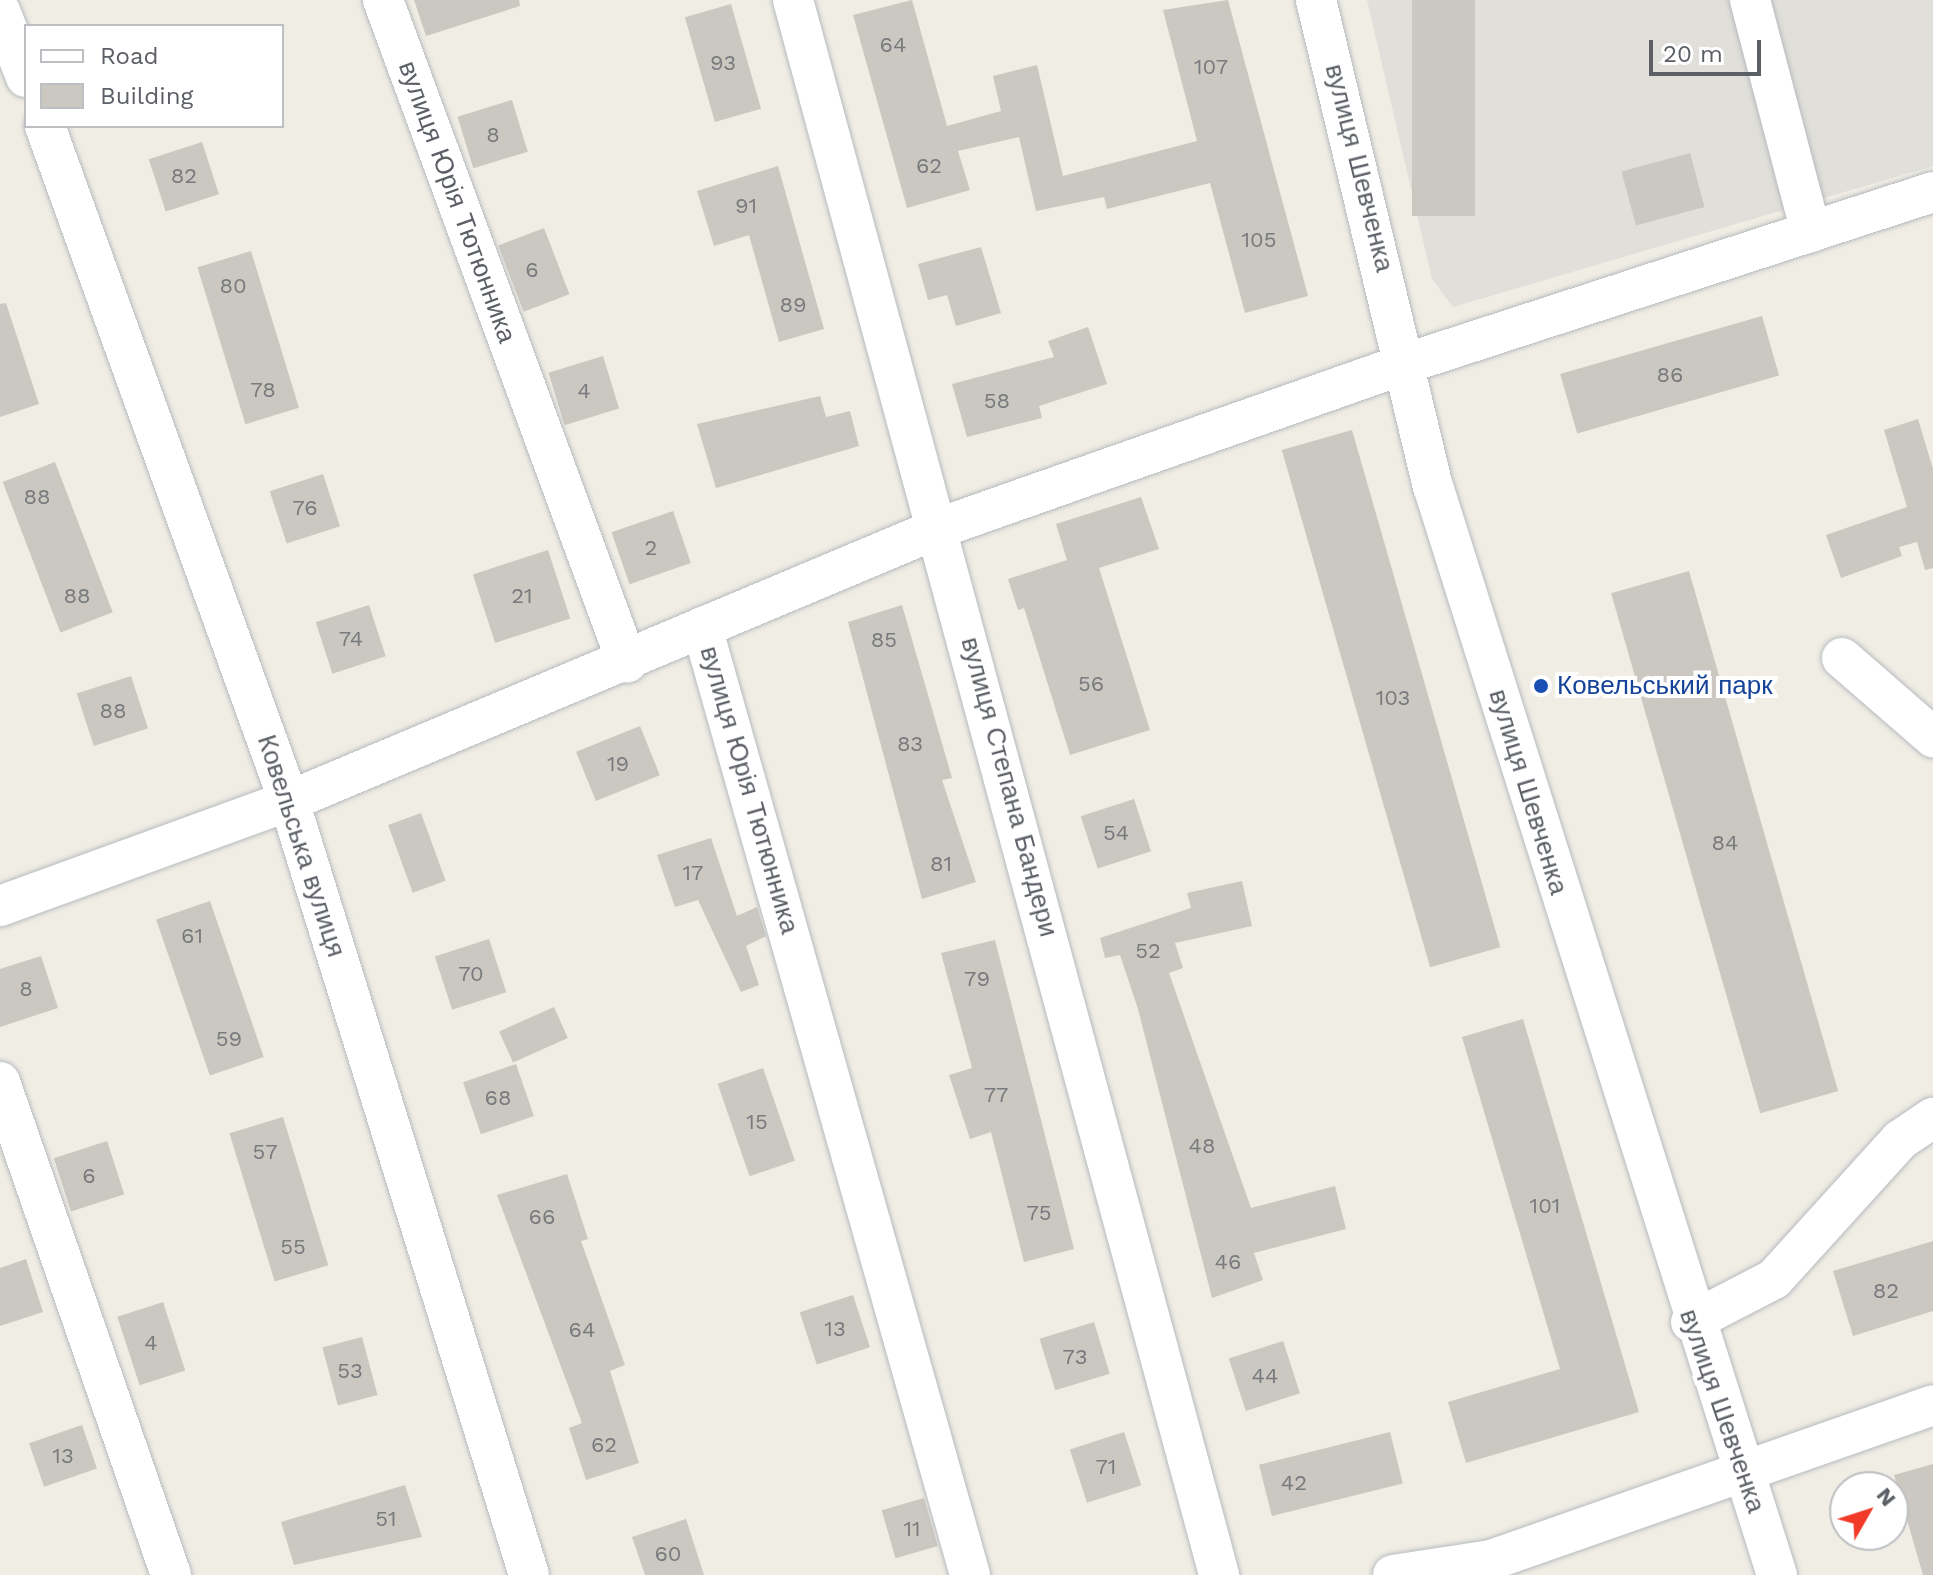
<!DOCTYPE html>
<meta charset="utf-8">
<style>
body{margin:0}
#map{position:relative;width:1933px;height:1575px;overflow:hidden;background:#efede4;font-family:"Work Sans",sans-serif}
div>[style]{position:absolute}
.industrial>*{inset:0;background:#e0dfd9}
.building>*{inset:0;background:#cac8c1;transform-origin:0 0}
.roads{filter:drop-shadow(0 0 2px #b7babf) drop-shadow(0 0 2px #b7babf)}
.minor>*{height:40px;margin:-20px;padding:0 20px;transform-origin:20px;border-radius:20px;background:#fff}
.dots>*{width:22px;height:22px;translate:-50% -50%;box-sizing:border-box;border:4px solid #fff;border-radius:50%}
span{translate:-50% -50%;white-space:nowrap;text-align:center;line-height:1.15;-webkit-text-stroke:8px #fff;paint-order:stroke}
.number-label{font-size:22px;color:#787a7d}
.number-label span{-webkit-text-stroke-width:0}
.street-label{font-size:26px;color:#5c6066}
.transit-label{font-size:26px;color:#164399}
.left{translate:0 -50%;text-align:left}
.legend{position:absolute;left:24px;top:24px;width:260px;height:104px;box-sizing:border-box;background:#fff;border:2px solid #bebfc2;margin:0;padding:10px 14px;list-style:none;font-size:24px;color:#5c6066}
.legend li{display:flex;align-items:center;gap:16px;height:40px}
.legend b{width:40px;border:2px solid #bebfc2}
.north{position:absolute;left:1829px;top:1471px;width:80px;height:80px;box-sizing:border-box;background:#fff;border:2px solid #bebfc2;border-radius:50%;rotate:51deg;font-size:22px;font-weight:700;line-height:32px;text-align:center;color:#5c6066}
.north::after{content:'';display:block;margin:auto;width:28px;height:36px;background:#f23a28;clip-path:polygon(50% 0,100% 100%,50% 72%,0 100%)}
.scale{position:absolute;left:1649px;top:40px;width:112px;height:36px;box-sizing:border-box;border:4px solid #5c6066;border-top:0;padding-left:10px;font-size:24px;line-height:28px;white-space:nowrap;color:#5c6066;-webkit-text-stroke:6px #fff;paint-order:stroke}
</style>
<div id="map">
<div class="industrial">
<div style="clip-path:polygon(1367px 0,1933px 0,1933px 166px,1453px 307px,1432px 279px)"></div>
</div>
<div class="building">
<div style="clip-path:polygon(414px 0,519px 0,520px 6px,426px 36px)"></div>
<div style="clip-path:polygon(912px 0,947px 126px,1001px 111px,993px 76px,1037px 65px,1063px 176px,1197px 141px,1163px 10px,1228px 0,1308px 296px,1245px 313px,1210px 183px,1107px 209px,1104px 197px,1036px 211px,1019px 137px,958px 151px,970px 190px,907px 208px,853px 15px)"></div>
<div style="left:1412px;top:0;width:63px;height:216px"></div>
<div style="left:731px;top:4px;width:109px;height:48px;rotate:74deg"></div>
<div style="left:512px;top:100px;width:54px;height:57px;rotate:73deg"></div>
<div style="left:202px;top:142px;width:55px;height:56px;rotate:72deg"></div>
<div style="left:1690px;top:153px;width:56px;height:71px;rotate:75deg"></div>
<div style="clip-path:polygon(778px 166px,824px 329px,779px 342px,749px 235px,714px 246px,697px 191px)"></div>
<div style="left:544px;top:228px;width:71px;height:49px;rotate:69deg"></div>
<div style="clip-path:polygon(981px 247px,1001px 313px,956px 326px,947px 295px,928px 300px,918px 264px)"></div>
<div style="left:251px;top:251px;width:164px;height:56px;rotate:73deg"></div>
<div style="clip-path:polygon(6px 303px,39px 404px,0 417px,0 304px)"></div>
<div style="left:1762px;top:316px;width:62px;height:210px;rotate:74deg"></div>
<div style="clip-path:polygon(1088px 327px,1107px 384px,1039px 406px,1042px 418px,967px 437px,952px 384px,1054px 357px,1048px 341px)"></div>
<div style="left:603px;top:356px;width:55px;height:57px;rotate:73deg"></div>
<div style="clip-path:polygon(820px 396px,826px 417px,850px 411px,859px 446px,716px 488px,697px 424px)"></div>
<div style="clip-path:polygon(1918px 419px,1933px 469px,1933px 568px,1925px 570px,1917px 542px,1899px 547px,1902px 556px,1841px 578px,1826px 535px,1907px 507px,1884px 430px)"></div>
<div style="left:1352px;top:430px;width:538px;height:73px;rotate:74deg"></div>
<div style="left:55px;top:462px;width:161px;height:56px;rotate:69deg"></div>
<div style="left:323px;top:474px;width:55px;height:56px;rotate:72deg"></div>
<div style="clip-path:polygon(1141px 497px,1159px 549px,1099px 568px,1150px 730px,1070px 755px,1024px 608px,1018px 610px,1008px 579px,1067px 560px,1056px 524px)"></div>
<div style="left:673px;top:511px;width:55px;height:65px;rotate:71deg"></div>
<div style="left:548px;top:550px;width:72px;height:79px;rotate:72deg"></div>
<div style="left:1689px;top:571px;width:541px;height:81px;rotate:74deg"></div>
<div style="left:369px;top:605px;width:54px;height:56px;rotate:72deg"></div>
<div style="clip-path:polygon(902px 605px,952px 778px,942px 780px,976px 882px,922px 899px,848px 622px)"></div>
<div style="left:131px;top:676px;width:55px;height:57px;rotate:72deg"></div>
<div style="left:640px;top:726px;width:53px;height:69px;rotate:68deg"></div>
<div style="left:1134px;top:799px;width:55px;height:56px;rotate:72deg"></div>
<div style="left:421px;top:813px;width:72px;height:35px;rotate:70deg"></div>
<div style="clip-path:polygon(711px 838px,737px 916px,757px 907px,766px 936px,746px 946px,759px 985px,741px 992px,698px 900px,675px 907px,657px 855px)"></div>
<div style="clip-path:polygon(1242px 881px,1252px 926px,1175px 943px,1183px 968px,1169px 973px,1251px 1208px,1335px 1186px,1346px 1229px,1254px 1253px,1263px 1280px,1212px 1298px,1138px 1009px,1120px 955px,1105px 958px,1100px 938px,1191px 908px,1187px 893px)"></div>
<div style="left:210px;top:901px;width:165px;height:57px;rotate:71deg"></div>
<div style="left:489px;top:939px;width:56px;height:57px;rotate:72deg"></div>
<div style="clip-path:polygon(995px 940px,1074px 1249px,1024px 1262px,991px 1132px,970px 1139px,949px 1075px,972px 1068px,941px 953px)"></div>
<div style="clip-path:polygon(41px 956px,58px 1008px,0 1027px,0 969px)"></div>
<div style="left:554px;top:1007px;width:34px;height:60px;rotate:66deg"></div>
<div style="clip-path:polygon(1523px 1019px,1639px 1412px,1466px 1463px,1448px 1402px,1560px 1369px,1462px 1037px)"></div>
<div style="left:516px;top:1064px;width:55px;height:56px;rotate:71deg"></div>
<div style="left:763px;top:1068px;width:98px;height:48px;rotate:71deg"></div>
<div style="left:283px;top:1117px;width:155px;height:56px;rotate:73deg"></div>
<div style="left:107px;top:1141px;width:56px;height:56px;rotate:72deg"></div>
<div style="clip-path:polygon(567px 1174px,588px 1239px,581px 1241px,625px 1365px,610px 1371px,639px 1463px,586px 1480px,569px 1428px,582px 1423px,497px 1195px)"></div>
<div style="clip-path:polygon(1933px 1241px,1933px 1311px,1853px 1336px,1833px 1271px)"></div>
<div style="clip-path:polygon(26px 1259px,43px 1312px,0 1326px,0 1268px)"></div>
<div style="left:853px;top:1295px;width:55px;height:56px;rotate:72deg"></div>
<div style="left:163px;top:1302px;width:72px;height:48px;rotate:72deg"></div>
<div style="left:1094px;top:1322px;width:54px;height:57px;rotate:73deg"></div>
<div style="left:362px;top:1337px;width:60px;height:41px;rotate:75deg"></div>
<div style="left:1283px;top:1341px;width:55px;height:57px;rotate:72deg"></div>
<div style="left:82px;top:1425px;width:46px;height:56px;rotate:71deg"></div>
<div style="left:1124px;top:1432px;width:56px;height:57px;rotate:72deg"></div>
<div style="left:1390px;top:1432px;width:53px;height:135px;rotate:76deg"></div>
<div style="clip-path:polygon(1933px 1464px,1933px 1575px,1923px 1575px,1894px 1475px)"></div>
<div style="clip-path:polygon(405px 1485px,422px 1537px,294px 1565px,281px 1522px)"></div>
<div style="left:924px;top:1498px;width:50px;height:44px;rotate:74deg"></div>
<div style="clip-path:polygon(686px 1519px,704px 1575px,645px 1575px,632px 1537px)"></div>
</div>
<div class="roads">
<div class="minor">
<div style="left:383px;top:0;width:706px;rotate:69.77deg"></div>
<div style="left:793px;top:0;width:1632px;rotate:74.86deg"></div>
<div style="left:1316px;top:0;width:500px;rotate:76.5deg"></div>
<div style="left:1433px;top:486px;width:1142px;rotate:72.47deg"></div>
<div style="left:1750px;top:0;width:240px;rotate:75.3deg"></div>
<div style="left:0;top:11px;width:71px;rotate:68.5deg"></div>
<div style="left:45px;top:126px;width:718px;rotate:70.13deg"></div>
<div style="left:289px;top:801px;width:810px;rotate:72.77deg"></div>
<div style="left:702px;top:627px;width:985px;rotate:74.21deg"></div>
<div style="left:1842px;top:658px;width:121px;rotate:41deg"></div>
<div style="left:0;top:906px;width:307px;rotate:-20deg"></div>
<div style="left:289px;top:801px;width:705px;rotate:-22.78deg"></div>
<div style="left:939px;top:528px;width:490px;rotate:-19.4deg"></div>
<div style="left:1401px;top:365px;width:559px;rotate:-18.01deg"></div>
<div style="left:0;top:1082px;width:522px;rotate:70.87deg"></div>
<div style="left:1691px;top:1322px;width:93px;rotate:-27.4deg"></div>
<div style="left:1774px;top:1279px;width:188px;rotate:-47.8deg"></div>
<div style="left:1900px;top:1140px;width:40px;rotate:-34deg"></div>
<div style="left:1393px;top:1575px;width:99px;rotate:-8.7deg"></div>
<div style="left:1491px;top:1560px;width:468px;rotate:-19.3deg"></div>
</div>
</div>
<div class="dots">
<div style="left:1541px;top:686px;background:#1a4fb4"></div>
</div>
<div class="number-label">
<span style="left:893px;top:45px">64</span>
<span style="left:723px;top:63px">93</span>
<span style="left:1211px;top:67px">107</span>
<span style="left:493px;top:135px">8</span>
<span style="left:929px;top:166px">62</span>
<span style="left:184px;top:176px">82</span>
<span style="left:746px;top:206px">91</span>
<span style="left:1259px;top:240px">105</span>
<span style="left:532px;top:270px">6</span>
<span style="left:233px;top:286px">80</span>
<span style="left:793px;top:305px">89</span>
<span style="left:1670px;top:375px">86</span>
<span style="left:263px;top:390px">78</span>
<span style="left:584px;top:391px">4</span>
<span style="left:997px;top:401px">58</span>
<span style="left:37px;top:497px">88</span>
<span style="left:305px;top:508px">76</span>
<span style="left:651px;top:548px">2</span>
<span style="left:77px;top:596px">88</span>
<span style="left:522px;top:596px">21</span>
<span style="left:351px;top:639px">74</span>
<span style="left:884px;top:640px">85</span>
<span style="left:1091px;top:684px">56</span>
<span style="left:1393px;top:698px">103</span>
<span style="left:113px;top:711px">88</span>
<span style="left:910px;top:744px">83</span>
<span style="left:618px;top:764px">19</span>
<span style="left:1116px;top:833px">54</span>
<span style="left:1725px;top:843px">84</span>
<span style="left:941px;top:864px">81</span>
<span style="left:693px;top:873px">17</span>
<span style="left:192px;top:936px">61</span>
<span style="left:1148px;top:951px">52</span>
<span style="left:471px;top:974px">70</span>
<span style="left:977px;top:979px">79</span>
<span style="left:26px;top:989px">8</span>
<span style="left:229px;top:1039px">59</span>
<span style="left:996px;top:1095px">77</span>
<span style="left:498px;top:1098px">68</span>
<span style="left:757px;top:1122px">15</span>
<span style="left:1202px;top:1146px">48</span>
<span style="left:265px;top:1152px">57</span>
<span style="left:89px;top:1176px">6</span>
<span style="left:1545px;top:1206px">101</span>
<span style="left:1039px;top:1213px">75</span>
<span style="left:542px;top:1217px">66</span>
<span style="left:293px;top:1247px">55</span>
<span style="left:1228px;top:1262px">46</span>
<span style="left:1886px;top:1291px">82</span>
<span style="left:835px;top:1329px">13</span>
<span style="left:582px;top:1330px">64</span>
<span style="left:151px;top:1343px">4</span>
<span style="left:1075px;top:1357px">73</span>
<span style="left:350px;top:1371px">53</span>
<span style="left:1265px;top:1376px">44</span>
<span style="left:604px;top:1445px">62</span>
<span style="left:63px;top:1456px">13</span>
<span style="left:1106px;top:1467px">71</span>
<span style="left:1294px;top:1483px">42</span>
<span style="left:386px;top:1519px">51</span>
<span style="left:912px;top:1529px">11</span>
<span style="left:668px;top:1554px">60</span>
</div>
<div class="street-label">
<span style="left:1359px;top:168px;rotate:76deg">вулиця Шевченка</span>
<span style="left:457px;top:202px;rotate:70deg">вулиця Юрія Тютюнника</span>
<span style="left:1009px;top:787px;rotate:75deg">вулиця Степана Бандери</span>
<span style="left:749px;top:790px;rotate:74deg">вулиця Юрія Тютюнника</span>
<span style="left:1528px;top:792px;rotate:73deg">вулиця Шевченка</span>
<span style="left:301px;top:846px;rotate:72deg">Ковельська вулиця</span>
<span style="left:1722px;top:1411px;rotate:71deg">вулиця Шевченка</span>
</div>
<div class="transit-label">
<span class="left" style="left:1557px;top:686px">Ковельський парк</span>
</div>
<ul class="legend">
<li><b style="height:10px;background:#fff"></b>Road</li>
<li><b style="height:22px;background:#cac8c1"></b>Building</li>
</ul>
<div class="north">N</div>
<div class="scale">20 m</div>
</div>
